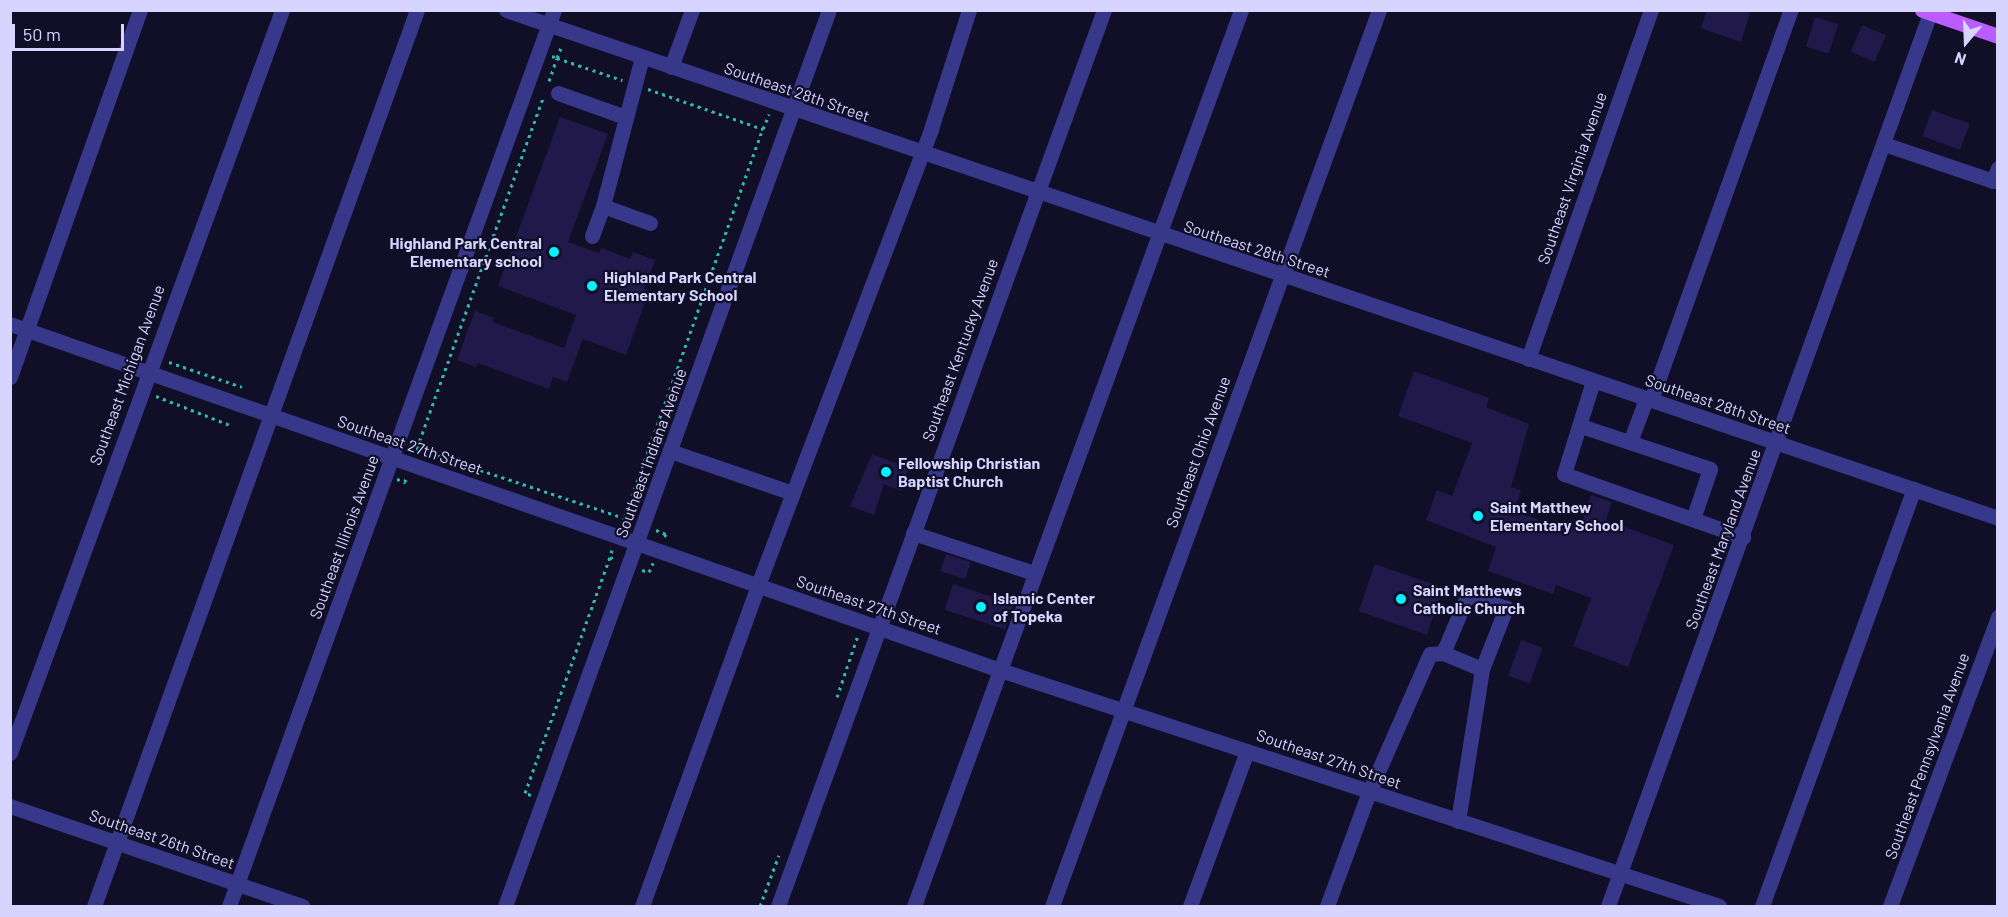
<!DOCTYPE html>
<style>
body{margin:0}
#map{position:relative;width:2008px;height:917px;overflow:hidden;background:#110e28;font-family:Barlow,sans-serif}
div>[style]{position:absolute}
.building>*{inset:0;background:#211949;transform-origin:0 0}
.path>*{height:3px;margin-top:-1.5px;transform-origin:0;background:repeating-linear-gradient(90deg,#29bfae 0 3px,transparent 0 7.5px)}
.minor>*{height:15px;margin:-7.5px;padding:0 7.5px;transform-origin:7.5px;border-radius:7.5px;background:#373889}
.major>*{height:15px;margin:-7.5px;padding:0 7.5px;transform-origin:7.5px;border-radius:7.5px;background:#ba5cff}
.dots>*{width:16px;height:16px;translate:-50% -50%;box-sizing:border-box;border:3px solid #110e28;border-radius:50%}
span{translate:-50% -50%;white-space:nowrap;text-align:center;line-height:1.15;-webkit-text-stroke:4.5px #110e28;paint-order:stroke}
.street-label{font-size:16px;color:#d7d5ff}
.poi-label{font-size:16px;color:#d7d5ff;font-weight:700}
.right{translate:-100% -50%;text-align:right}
.left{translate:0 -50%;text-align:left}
.frame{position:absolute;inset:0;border:12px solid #d7d5ff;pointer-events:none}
.north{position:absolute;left:1936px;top:12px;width:60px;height:60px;-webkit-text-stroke:4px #110e28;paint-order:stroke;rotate:199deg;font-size:16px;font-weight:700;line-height:24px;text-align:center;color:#d7d5ff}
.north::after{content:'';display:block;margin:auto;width:21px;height:27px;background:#d7d5ff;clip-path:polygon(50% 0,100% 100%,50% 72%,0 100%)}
.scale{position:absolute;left:12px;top:24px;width:112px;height:27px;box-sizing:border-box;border:3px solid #d7d5ff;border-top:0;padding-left:8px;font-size:18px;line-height:21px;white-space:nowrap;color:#d7d5ff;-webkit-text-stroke:4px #110e28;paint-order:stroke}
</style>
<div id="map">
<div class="building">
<div style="clip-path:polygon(1707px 10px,1751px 10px,1741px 42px,1701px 28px)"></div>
<div style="left:1815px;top:17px;width:24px;height:31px;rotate:17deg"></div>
<div style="left:1862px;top:25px;width:26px;height:29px;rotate:23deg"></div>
<div style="left:1932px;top:110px;width:40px;height:28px;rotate:20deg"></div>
<div style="clip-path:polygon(560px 117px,608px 134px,568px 242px,599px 253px,601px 248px,630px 259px,633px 252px,655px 260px,644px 289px,649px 291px,626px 355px,583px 339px,567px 382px,553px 377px,549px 389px,478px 363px,476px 367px,457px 360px,475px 311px,494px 318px,493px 322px,564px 348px,576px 315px,498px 286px)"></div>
<div style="clip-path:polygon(1414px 371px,1489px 398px,1486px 407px,1529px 424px,1511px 487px,1521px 490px,1514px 511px,1562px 528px,1565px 522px,1580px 527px,1591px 495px,1612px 502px,1606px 520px,1674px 545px,1628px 667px,1573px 646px,1591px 598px,1556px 585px,1553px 594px,1488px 571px,1496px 547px,1426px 520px,1437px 490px,1452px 496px,1472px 443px,1398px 416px)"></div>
<div style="clip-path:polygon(872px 454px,909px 468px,901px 491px,884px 484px,874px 515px,850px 506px)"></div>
<div style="left:946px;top:554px;width:26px;height:18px;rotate:18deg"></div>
<div style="left:1375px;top:564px;width:72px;height:50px;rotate:19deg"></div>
<div style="left:953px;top:584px;width:64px;height:27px;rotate:18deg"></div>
<div style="left:1521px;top:640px;width:23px;height:38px;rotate:20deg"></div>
</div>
<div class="path">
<div style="left:552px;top:56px;width:5px;rotate:22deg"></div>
<div style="left:557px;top:58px;width:14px;rotate:-69deg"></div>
<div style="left:549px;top:81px;width:24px;rotate:-71deg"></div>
<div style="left:557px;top:58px;width:69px;rotate:18.7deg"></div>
<div style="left:648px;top:89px;width:122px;rotate:19.2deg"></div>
<div style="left:763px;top:129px;width:16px;rotate:-68deg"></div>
<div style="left:169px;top:362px;width:77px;rotate:18.9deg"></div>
<div style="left:156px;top:396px;width:79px;rotate:21.4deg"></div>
<div style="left:409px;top:446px;width:233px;rotate:18.5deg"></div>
<div style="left:417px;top:448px;width:374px;rotate:-70.2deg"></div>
<div style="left:397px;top:479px;width:9px;rotate:21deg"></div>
<div style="left:405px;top:482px;width:5px;rotate:-79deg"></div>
<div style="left:622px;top:524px;width:415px;rotate:-70.4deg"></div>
<div style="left:656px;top:530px;width:11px;rotate:22deg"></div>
<div style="left:666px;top:534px;width:4px;rotate:124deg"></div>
<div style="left:612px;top:550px;width:7px;rotate:106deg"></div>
<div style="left:610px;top:557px;width:7px;rotate:27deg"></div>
<div style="left:642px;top:570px;width:7px;rotate:16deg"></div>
<div style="left:649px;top:572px;width:10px;rotate:-66deg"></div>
<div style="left:837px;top:697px;width:65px;rotate:-71.3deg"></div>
<div style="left:531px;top:795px;width:6px;rotate:-162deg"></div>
<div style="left:525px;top:793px;width:251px;rotate:-70.2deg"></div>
<div style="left:760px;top:906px;width:54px;rotate:-69.6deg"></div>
</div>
<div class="minor">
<div style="left:506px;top:10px;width:1576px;rotate:18.8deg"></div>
<div style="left:642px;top:57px;width:154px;rotate:104.7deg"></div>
<div style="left:603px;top:206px;width:50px;rotate:19.9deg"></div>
<div style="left:671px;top:67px;width:61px;rotate:-69.8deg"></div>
<div style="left:558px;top:93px;width:71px;rotate:19.7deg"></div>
<div style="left:1884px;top:144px;width:115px;rotate:18.7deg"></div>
<div style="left:1993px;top:181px;width:14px;rotate:-69deg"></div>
<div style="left:592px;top:236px;width:32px;rotate:-70deg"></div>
<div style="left:10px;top:324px;width:1046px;rotate:19.27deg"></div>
<div style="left:997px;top:669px;width:760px;rotate:18.17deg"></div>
<div style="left:1528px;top:359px;width:370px;rotate:-70.6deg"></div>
<div style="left:10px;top:377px;width:389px;rotate:-70.5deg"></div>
<div style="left:1593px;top:381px;width:97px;rotate:107.3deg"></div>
<div style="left:1564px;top:474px;width:190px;rotate:19.4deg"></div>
<div style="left:1651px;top:400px;width:414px;rotate:-70.3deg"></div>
<div style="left:1581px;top:426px;width:136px;rotate:18.4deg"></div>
<div style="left:1710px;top:469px;width:53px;rotate:108.8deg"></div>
<div style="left:1630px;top:442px;width:46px;rotate:-69.6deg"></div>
<div style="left:670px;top:451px;width:130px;rotate:18.9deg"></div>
<div style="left:913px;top:533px;width:127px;rotate:18.3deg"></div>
<div style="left:10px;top:753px;width:791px;rotate:-69.89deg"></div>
<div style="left:10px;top:806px;width:309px;rotate:18.9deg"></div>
<div style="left:1458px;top:821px;width:154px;rotate:-81deg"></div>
<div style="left:1482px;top:669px;width:66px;rotate:-68.5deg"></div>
<div style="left:1506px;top:608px;width:40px;rotate:-159.8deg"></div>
<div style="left:1468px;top:594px;width:64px;rotate:113deg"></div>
<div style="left:1443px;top:653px;width:42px;rotate:22.3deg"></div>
<div style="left:94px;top:906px;width:952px;rotate:-70.18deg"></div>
<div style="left:229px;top:906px;width:953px;rotate:-70.06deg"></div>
<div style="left:505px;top:906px;width:953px;rotate:-70.12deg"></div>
<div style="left:642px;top:906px;width:341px;rotate:-70.1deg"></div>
<div style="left:758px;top:585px;width:488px;rotate:-69.2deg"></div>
<div style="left:931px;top:129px;width:125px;rotate:-72.3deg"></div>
<div style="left:778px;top:906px;width:953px;rotate:-70.01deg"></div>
<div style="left:914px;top:906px;width:954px;rotate:-69.95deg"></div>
<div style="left:1052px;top:906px;width:954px;rotate:-69.95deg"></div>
<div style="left:1190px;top:906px;width:165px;rotate:-69.8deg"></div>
<div style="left:1327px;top:906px;width:121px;rotate:-69.8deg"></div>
<div style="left:1369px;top:792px;width:151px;rotate:-66.2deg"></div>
<div style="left:1430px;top:654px;width:13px;rotate:-4deg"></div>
<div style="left:1608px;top:906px;width:949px;rotate:-70.17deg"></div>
<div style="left:1762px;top:906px;width:444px;rotate:-70deg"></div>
<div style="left:1890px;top:906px;width:309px;rotate:-69.5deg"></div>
</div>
<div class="major">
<div style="left:1922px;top:10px;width:80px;rotate:18.9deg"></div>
</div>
<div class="dots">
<div style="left:554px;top:252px;background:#01f3ff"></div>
<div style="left:592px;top:286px;background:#01f3ff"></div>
<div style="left:886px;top:472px;background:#01f3ff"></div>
<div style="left:1478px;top:516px;background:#01f3ff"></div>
<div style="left:1401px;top:599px;background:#01f3ff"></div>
<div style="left:981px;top:607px;background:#01f3ff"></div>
</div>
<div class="street-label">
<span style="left:797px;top:92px;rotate:19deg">Southeast 28th Street</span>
<span style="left:1572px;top:178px;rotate:-71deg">Southeast Virginia Avenue</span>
<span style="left:1257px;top:249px;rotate:18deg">Southeast 28th Street</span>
<span style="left:960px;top:350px;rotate:-70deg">Southeast Kentucky Avenue</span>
<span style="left:127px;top:375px;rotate:-70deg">Southeast Michigan Avenue</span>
<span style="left:1718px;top:404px;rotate:19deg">Southeast 28th Street</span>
<span style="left:410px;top:445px;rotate:19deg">Southeast 27th Street</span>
<span style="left:1198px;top:452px;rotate:-70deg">Southeast Ohio Avenue</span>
<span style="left:651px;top:453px;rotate:-70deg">Southeast Indiana Avenue</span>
<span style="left:344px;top:537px;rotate:-70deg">Southeast Illinois Avenue</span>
<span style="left:1723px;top:539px;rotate:-70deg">Southeast Maryland Avenue</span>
<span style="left:869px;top:605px;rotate:19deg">Southeast 27th Street</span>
<span style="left:1927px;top:756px;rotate:-70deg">Southeast Pennsylvania Avenue</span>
<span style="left:1329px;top:759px;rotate:19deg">Southeast 27th Street</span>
<span style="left:162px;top:839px;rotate:19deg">Southeast 26th Street</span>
</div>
<div class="poi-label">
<span class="right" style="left:542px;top:252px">Highland Park Central<br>Elementary school</span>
<span class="left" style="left:604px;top:286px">Highland Park Central<br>Elementary School</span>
<span class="left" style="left:898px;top:472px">Fellowship Christian<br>Baptist Church</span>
<span class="left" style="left:1490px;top:516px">Saint Matthew<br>Elementary School</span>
<span class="left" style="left:1413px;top:599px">Saint Matthews<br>Catholic Church</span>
<span class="left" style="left:993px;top:607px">Islamic Center<br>of Topeka</span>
</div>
<div class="frame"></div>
<div class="north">N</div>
<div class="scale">50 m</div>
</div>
